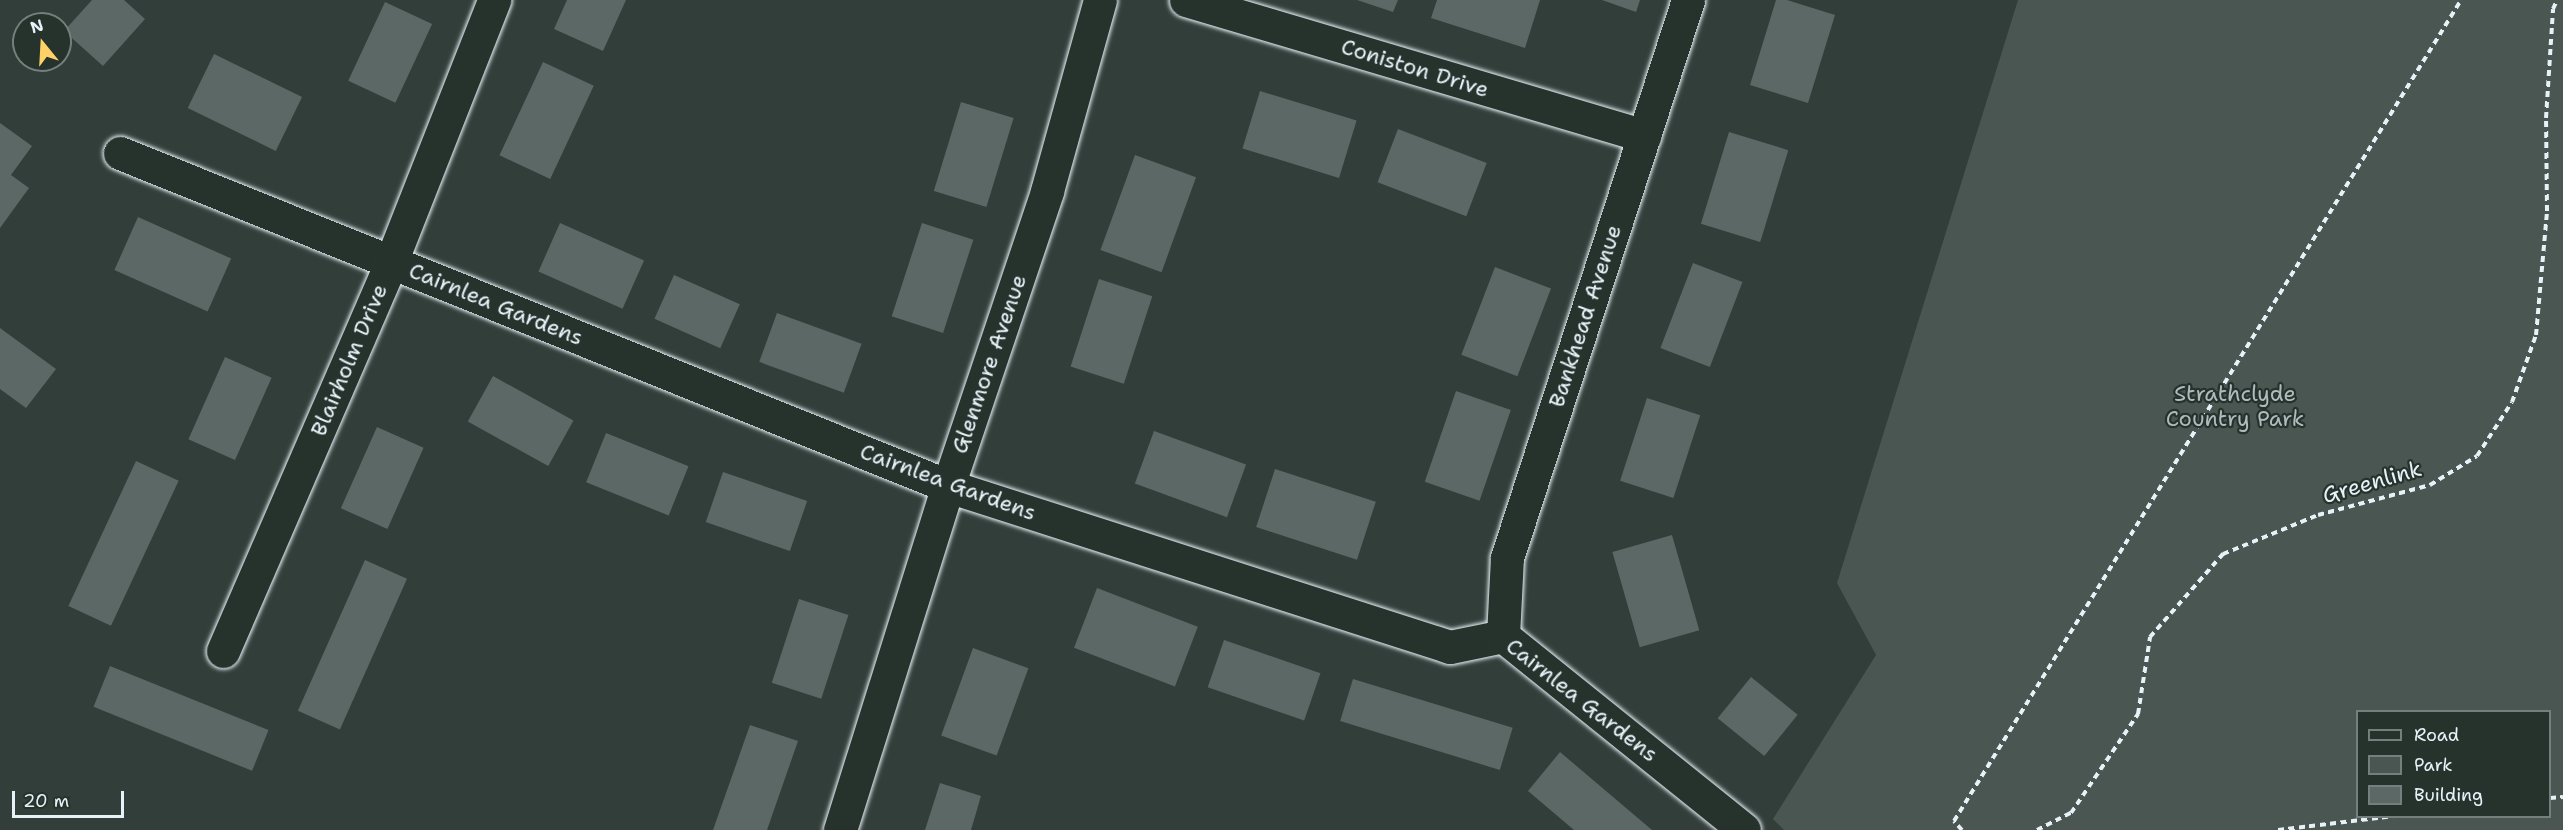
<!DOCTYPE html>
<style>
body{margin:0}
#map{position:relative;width:2563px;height:830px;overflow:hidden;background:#323e39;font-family:"Shantell Sans",sans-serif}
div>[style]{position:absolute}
.green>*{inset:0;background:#495651}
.building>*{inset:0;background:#5c6865;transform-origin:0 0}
.path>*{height:4px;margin-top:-2px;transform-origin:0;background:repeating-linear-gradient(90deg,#e8f1f8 0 6px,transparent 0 10.5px)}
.roads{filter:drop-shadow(0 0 2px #e8f1f8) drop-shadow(0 0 2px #e8f1f8)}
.minor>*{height:33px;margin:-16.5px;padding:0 16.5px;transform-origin:16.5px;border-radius:16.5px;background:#26332d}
span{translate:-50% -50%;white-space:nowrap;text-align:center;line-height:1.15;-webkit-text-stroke:4.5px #26332d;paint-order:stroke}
.street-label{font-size:22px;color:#e8f1f8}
.park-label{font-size:22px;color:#b0bbbe}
.legend{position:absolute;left:2356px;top:710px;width:195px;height:108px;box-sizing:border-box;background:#26332d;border:2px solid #747f7e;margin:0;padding:8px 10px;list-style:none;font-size:18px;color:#e8f1f8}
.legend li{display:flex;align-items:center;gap:12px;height:30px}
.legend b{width:30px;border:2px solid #747f7e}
.north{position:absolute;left:12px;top:12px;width:60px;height:60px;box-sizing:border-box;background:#26332d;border:2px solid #747f7e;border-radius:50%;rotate:342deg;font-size:16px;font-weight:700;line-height:24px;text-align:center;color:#e8f1f8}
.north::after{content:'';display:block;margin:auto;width:21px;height:27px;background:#ffd166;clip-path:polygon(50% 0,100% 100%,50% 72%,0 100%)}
.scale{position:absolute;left:12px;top:791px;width:112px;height:27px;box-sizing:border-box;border:3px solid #e8f1f8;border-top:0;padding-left:8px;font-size:18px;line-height:21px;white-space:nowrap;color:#e8f1f8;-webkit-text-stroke:4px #26332d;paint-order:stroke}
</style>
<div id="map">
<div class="green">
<div style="clip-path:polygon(evenodd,2018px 0,2563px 0,2563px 830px,1784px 830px,1773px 819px,1876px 655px,1837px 583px,2018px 0,2358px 712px,2550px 712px,2550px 816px,2358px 816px,2358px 712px)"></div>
</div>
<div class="building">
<div style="clip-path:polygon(92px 0,124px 0,145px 19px,103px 66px,64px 31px)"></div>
<div style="clip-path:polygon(567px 0,626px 0,603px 51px,554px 29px)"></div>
<div style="clip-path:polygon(1357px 0,1398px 0,1393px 12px)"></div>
<div style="clip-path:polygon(1437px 0,1540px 0,1525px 48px,1431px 18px)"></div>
<div style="clip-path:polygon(1602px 0,1640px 0,1636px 12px)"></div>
<div style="clip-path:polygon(1776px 0,1787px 0,1835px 15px,1808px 103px,1750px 85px)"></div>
<div style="left:385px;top:2px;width:52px;height:87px;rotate:25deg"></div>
<div style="left:214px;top:54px;width:98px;height:60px;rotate:26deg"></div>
<div style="left:543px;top:62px;width:56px;height:103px;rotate:25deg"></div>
<div style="left:1260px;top:91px;width:101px;height:60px;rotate:17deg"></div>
<div style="left:961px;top:102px;width:55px;height:93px;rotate:17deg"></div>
<div style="clip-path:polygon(0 123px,32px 146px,11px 175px,29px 188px,0 228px)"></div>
<div style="left:1398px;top:129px;width:95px;height:57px;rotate:21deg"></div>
<div style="left:1729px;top:132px;width:62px;height:96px;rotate:17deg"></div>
<div style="left:1135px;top:155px;width:65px;height:101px;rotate:20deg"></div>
<div style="left:138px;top:217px;width:102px;height:58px;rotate:24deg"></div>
<div style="left:560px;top:223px;width:92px;height:53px;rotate:24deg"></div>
<div style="left:922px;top:223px;width:54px;height:98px;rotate:18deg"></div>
<div style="left:1693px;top:263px;width:53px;height:91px;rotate:21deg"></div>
<div style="left:1495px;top:267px;width:60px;height:94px;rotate:21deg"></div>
<div style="left:674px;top:275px;width:72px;height:48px;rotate:24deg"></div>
<div style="left:1099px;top:279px;width:56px;height:92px;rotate:18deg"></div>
<div style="left:777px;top:313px;width:90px;height:52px;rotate:20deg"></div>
<div style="clip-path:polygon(0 328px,56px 369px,26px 408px,0 389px)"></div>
<div style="left:225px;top:357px;width:51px;height:90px;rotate:24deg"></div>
<div style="left:493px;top:376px;width:92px;height:52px;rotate:29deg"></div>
<div style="left:1456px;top:391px;width:58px;height:96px;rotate:19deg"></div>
<div style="left:1647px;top:398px;width:56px;height:87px;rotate:18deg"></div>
<div style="left:377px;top:427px;width:51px;height:89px;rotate:24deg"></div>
<div style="left:1154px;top:431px;width:98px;height:56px;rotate:20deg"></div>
<div style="left:606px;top:433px;width:89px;height:53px;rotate:22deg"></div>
<div style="left:136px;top:461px;width:47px;height:160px;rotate:25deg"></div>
<div style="left:1275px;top:469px;width:106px;height:61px;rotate:18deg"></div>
<div style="left:723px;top:472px;width:89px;height:53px;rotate:19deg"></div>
<div style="left:1672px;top:535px;width:99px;height:62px;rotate:74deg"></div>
<div style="left:365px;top:560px;width:46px;height:165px;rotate:24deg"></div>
<div style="left:1097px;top:588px;width:108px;height:64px;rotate:21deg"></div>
<div style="left:799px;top:599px;width:52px;height:88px;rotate:18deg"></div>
<div style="left:1224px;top:640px;width:102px;height:50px;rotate:19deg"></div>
<div style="left:973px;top:648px;width:59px;height:93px;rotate:20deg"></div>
<div style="left:110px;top:666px;width:171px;height:44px;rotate:22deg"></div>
<div style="left:1751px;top:677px;width:60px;height:53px;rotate:39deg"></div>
<div style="left:1353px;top:679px;width:167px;height:44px;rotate:17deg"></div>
<div style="clip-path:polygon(750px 725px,798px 741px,767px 830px,713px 830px)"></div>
<div style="clip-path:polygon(1560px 752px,1652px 830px,1574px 830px,1528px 791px)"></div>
<div style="clip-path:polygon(940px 783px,981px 796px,971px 830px,925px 830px)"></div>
</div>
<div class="path">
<div style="left:2550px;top:798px;width:13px;rotate:-4deg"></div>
<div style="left:1962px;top:830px;width:12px;rotate:-132deg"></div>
<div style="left:1954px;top:821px;width:965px;rotate:-58.3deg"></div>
<div style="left:2037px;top:830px;width:38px;rotate:-27deg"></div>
<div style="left:2071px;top:813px;width:120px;rotate:-55.9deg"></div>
<div style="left:2138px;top:714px;width:78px;rotate:-81.1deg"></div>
<div style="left:2150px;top:637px;width:111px;rotate:-48.7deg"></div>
<div style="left:2223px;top:554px;width:103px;rotate:-22.3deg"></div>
<div style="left:2318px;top:515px;width:116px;rotate:-15deg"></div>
<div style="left:2430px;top:485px;width:55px;rotate:-31.7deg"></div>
<div style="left:2477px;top:456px;width:64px;rotate:-57.1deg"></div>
<div style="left:2512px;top:402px;width:71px;rotate:-70.3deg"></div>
<div style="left:2536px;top:335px;width:124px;rotate:-84.9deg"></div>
<div style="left:2547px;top:211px;width:93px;rotate:-90.6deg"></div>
<div style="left:2546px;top:118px;width:109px;rotate:-86.3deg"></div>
<div style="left:2553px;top:9px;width:10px;rotate:-66deg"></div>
<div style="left:2278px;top:830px;width:117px;rotate:-6.9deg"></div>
</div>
<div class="roads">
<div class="minor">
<div style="left:1186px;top:0;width:478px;rotate:16.5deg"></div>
<div style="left:120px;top:153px;width:892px;rotate:21.91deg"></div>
<div style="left:948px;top:486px;width:527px;rotate:17.78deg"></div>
<div style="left:1450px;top:647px;width:54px;rotate:-11.7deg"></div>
<div style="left:1503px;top:636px;width:78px;rotate:-87.1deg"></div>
<div style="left:1507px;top:558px;width:587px;rotate:-72.03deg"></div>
<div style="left:1503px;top:636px;width:309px;rotate:38.8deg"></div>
<div style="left:223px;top:651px;width:424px;rotate:-66.6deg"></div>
<div style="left:391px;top:262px;width:282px;rotate:-68.5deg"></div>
<div style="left:840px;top:830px;width:361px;rotate:-72.6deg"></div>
<div style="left:948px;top:486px;width:311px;rotate:-71.4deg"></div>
<div style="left:1047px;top:191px;width:198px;rotate:-74.5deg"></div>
</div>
</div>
<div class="street-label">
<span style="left:1415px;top:68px;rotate:17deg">Coniston Drive</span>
<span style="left:496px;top:304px;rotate:22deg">Cairnlea Gardens</span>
<span style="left:1585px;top:316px;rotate:-72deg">Bankhead Avenue</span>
<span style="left:349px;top:360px;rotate:-67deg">Blairholm Drive</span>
<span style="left:989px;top:364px;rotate:-71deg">Glenmore Avenue</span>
<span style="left:948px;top:482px;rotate:20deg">Cairnlea Gardens</span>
<span style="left:2372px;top:482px;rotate:-16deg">Greenlink</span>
<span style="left:1582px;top:700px;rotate:38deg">Cairnlea Gardens</span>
</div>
<div class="park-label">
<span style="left:2235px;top:406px">Strathclyde<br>Country Park</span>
</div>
<ul class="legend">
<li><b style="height:8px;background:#26332d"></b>Road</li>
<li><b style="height:16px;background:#495651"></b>Park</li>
<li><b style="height:16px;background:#5c6865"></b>Building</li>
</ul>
<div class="north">N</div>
<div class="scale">20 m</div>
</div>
